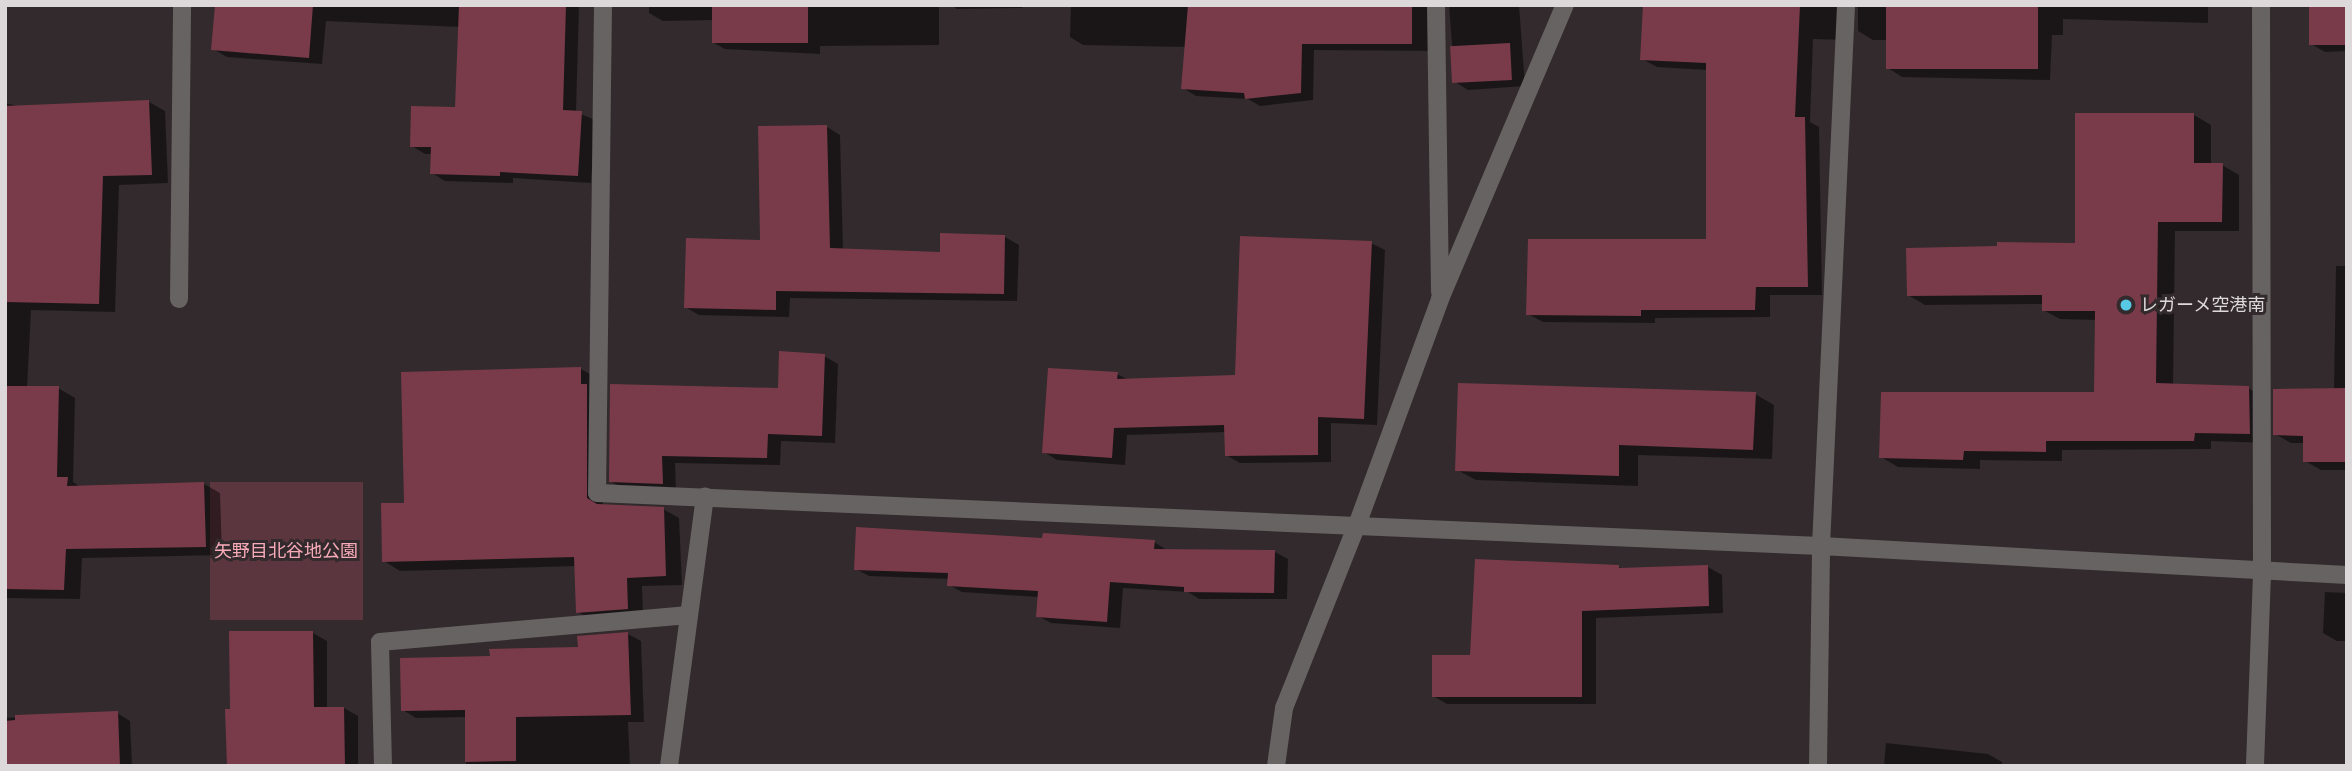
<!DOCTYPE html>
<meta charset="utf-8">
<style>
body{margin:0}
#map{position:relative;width:2352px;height:771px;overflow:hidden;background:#322a2c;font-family:Helvetica,"Noto Sans JP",sans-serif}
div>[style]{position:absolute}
.green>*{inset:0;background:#5c363e;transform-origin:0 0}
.shadow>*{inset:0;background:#0007}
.building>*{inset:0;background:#793b4a;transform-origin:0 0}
.street>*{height:18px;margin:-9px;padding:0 9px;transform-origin:9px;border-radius:9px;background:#676363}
.dots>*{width:19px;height:19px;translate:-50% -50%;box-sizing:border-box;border:4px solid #322a2c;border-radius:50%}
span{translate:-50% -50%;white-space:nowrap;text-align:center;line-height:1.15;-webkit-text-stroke:6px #322a2c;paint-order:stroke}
.poi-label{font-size:18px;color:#ddd8d9}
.left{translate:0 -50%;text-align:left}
.park-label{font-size:18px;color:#f9aab9}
.frame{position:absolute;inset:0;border:7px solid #ddd8d9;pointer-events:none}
</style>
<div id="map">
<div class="green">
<div style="left:210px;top:482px;width:153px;height:138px"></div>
</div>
<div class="shadow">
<div style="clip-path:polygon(217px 5px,579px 5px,576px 112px,595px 120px,591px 183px,513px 178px,513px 183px,445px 181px,432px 173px,433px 154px,425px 154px,412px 146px,457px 109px,460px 27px,326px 21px,322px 64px,227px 57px,213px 49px)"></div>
<div style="clip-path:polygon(649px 5px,939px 5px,939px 45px,820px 46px,820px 54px,725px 49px,712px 42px,713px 20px,663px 21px,649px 13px)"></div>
<div style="clip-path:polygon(951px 5px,1022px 5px,1022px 8px,957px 9px)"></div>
<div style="clip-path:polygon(1071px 5px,1441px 5px,1438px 51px,1314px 50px,1313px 100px,1260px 106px,1248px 99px,1196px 96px,1183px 88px,1186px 47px,1083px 45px,1070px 37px)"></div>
<div style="clip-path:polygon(1449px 5px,1519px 5px,1525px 86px,1468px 90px,1455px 82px)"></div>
<div style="clip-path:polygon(1645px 5px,1854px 5px,1848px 40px,1813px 39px,1810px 122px,1819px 127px,1822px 295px,1770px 295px,1770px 317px,1655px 318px,1655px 323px,1543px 322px,1528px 314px,1708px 241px,1707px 70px,1657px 67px,1642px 59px)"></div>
<div style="clip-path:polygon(1858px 5px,2208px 5px,2208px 23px,2063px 19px,2063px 35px,2052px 35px,2050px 80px,1902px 77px,1888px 68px,1888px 40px,1873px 40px,1858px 31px)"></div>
<div style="clip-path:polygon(2347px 5px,2347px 51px,2325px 52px,2311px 44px)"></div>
<div style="clip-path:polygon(149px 102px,165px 111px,168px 183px,119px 185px,115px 312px,31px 310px,27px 388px,58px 388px,75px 398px,73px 482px,81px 487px,204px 484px,220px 493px,222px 555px,82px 558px,80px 599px,5px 598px,5px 103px,21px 107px)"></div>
<div style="clip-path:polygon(2194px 115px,2211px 125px,2211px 165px,2222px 165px,2239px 175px,2239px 231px,2175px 231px,2173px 386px,2248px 388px,2265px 398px,2267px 443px,2211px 441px,2211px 449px,2062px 450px,2062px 461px,1980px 460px,1980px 469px,1898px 467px,1881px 457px,2095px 394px,2096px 320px,2060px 319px,2043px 310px,2043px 304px,1925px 305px,1908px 295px,2077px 245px)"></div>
<div style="clip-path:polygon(827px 127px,840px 135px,843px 250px,942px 253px,1005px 237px,1019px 245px,1017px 301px,790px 298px,789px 317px,699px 315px,685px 307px,762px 242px)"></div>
<div style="clip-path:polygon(2347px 140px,2347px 470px,2321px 470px,2305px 461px,2305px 443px,2291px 443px,2275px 434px,2334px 390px,2336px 266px,2345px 266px)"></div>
<div style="clip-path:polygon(1371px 243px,1385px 250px,1377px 425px,1331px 423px,1331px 462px,1240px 463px,1226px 455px,1226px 432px,1127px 435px,1125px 465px,1057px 460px,1044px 452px,1117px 374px,1129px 380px,1237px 377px)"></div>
<div style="clip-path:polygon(824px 356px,838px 364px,835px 443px,781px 441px,780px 465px,675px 463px,676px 491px,624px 489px,610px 481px,779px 389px)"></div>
<div style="clip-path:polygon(581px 369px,597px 378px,603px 395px,603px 506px,663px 509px,679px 518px,682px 585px,642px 586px,643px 617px,594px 622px,578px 612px,576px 566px,400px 571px,384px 561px,406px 505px)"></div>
<div style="clip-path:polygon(1755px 394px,1774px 405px,1772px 459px,1638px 455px,1638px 486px,1476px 480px,1457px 470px)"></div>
<div style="clip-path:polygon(1044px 539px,1154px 542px,1167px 550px,1275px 552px,1288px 559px,1287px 599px,1199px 599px,1188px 592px,1123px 588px,1120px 628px,1051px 623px,1038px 616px,1039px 597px,962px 592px,949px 585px,949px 579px,869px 576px,856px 569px)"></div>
<div style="clip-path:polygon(1619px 567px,1623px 569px,1708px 567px,1722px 575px,1723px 613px,1596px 618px,1596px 704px,1447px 704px,1433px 696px,1472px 657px)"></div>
<div style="clip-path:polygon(2325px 592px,2347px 593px,2347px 641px,2337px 641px,2323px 633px)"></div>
<div style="clip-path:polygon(313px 633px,327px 641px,327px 709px,344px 708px,358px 716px,358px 766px,229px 766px,232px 711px)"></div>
<div style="clip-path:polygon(628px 634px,641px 641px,644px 722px,628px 722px,630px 766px,466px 766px,466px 717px,416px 718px,403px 710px,491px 658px,580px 649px)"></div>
<div style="clip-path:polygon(117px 713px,130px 721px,132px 766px,5px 766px,5px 718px)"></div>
<div style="clip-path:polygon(1886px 743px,1988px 754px,2002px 762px,2002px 766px,1884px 766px)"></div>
</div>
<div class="building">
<div style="clip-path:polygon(215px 5px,313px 5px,309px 58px,211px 50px)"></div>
<div style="clip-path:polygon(459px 5px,566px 5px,563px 110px,582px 111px,578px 176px,500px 172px,500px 176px,430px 174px,431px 147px,410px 147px,411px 106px,455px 107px)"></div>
<div style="left:712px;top:5px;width:96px;height:38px"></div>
<div style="clip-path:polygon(1188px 5px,1412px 5px,1412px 44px,1302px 44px,1301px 93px,1245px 99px,1244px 93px,1181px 89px)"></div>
<div style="clip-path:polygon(1643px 5px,1800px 5px,1795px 117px,1805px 117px,1808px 287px,1756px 287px,1755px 310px,1641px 310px,1641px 316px,1526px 315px,1528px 239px,1706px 239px,1706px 63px,1640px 60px)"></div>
<div style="left:1886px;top:5px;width:152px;height:64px"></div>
<div style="left:2309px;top:5px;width:38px;height:40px"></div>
<div style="left:1510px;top:43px;width:37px;height:60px;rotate:87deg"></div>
<div style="clip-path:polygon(149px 100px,152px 175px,103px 176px,99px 304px,5px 302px,5px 106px)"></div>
<div style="clip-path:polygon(2075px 113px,2194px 113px,2194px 163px,2223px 163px,2222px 222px,2158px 222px,2156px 383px,2249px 386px,2250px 434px,2195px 433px,2194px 441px,2046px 441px,2046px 452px,1964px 451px,1963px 460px,1879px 458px,1881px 392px,2094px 392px,2095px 311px,2042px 311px,2042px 295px,1907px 296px,1906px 248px,1997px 246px,1997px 242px,2075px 243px)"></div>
<div style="clip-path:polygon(827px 125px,830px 248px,940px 252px,940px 233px,1005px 235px,1004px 294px,776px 291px,776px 310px,684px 308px,686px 238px,760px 240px,758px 126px)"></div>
<div style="clip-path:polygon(1240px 236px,1372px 241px,1364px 419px,1318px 417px,1318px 455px,1225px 456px,1224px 425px,1114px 428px,1112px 458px,1042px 453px,1048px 368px,1118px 372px,1117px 379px,1235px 375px)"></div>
<div style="clip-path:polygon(779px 351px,825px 354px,822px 436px,768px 434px,767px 458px,662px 456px,663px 484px,609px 482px,610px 384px,778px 388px)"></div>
<div style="clip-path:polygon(581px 367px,581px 384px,587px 384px,587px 498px,597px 504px,664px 507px,666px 576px,627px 578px,628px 609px,576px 613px,574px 557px,382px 562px,381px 503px,404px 503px,401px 372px)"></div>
<div style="clip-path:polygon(1458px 383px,1756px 392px,1753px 450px,1619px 445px,1619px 476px,1455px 471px)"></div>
<div style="clip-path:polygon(5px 386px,59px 386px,57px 477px,68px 477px,67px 486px,204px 482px,206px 547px,66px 549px,64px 590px,5px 589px)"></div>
<div style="clip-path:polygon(2347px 388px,2347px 462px,2303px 462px,2303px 436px,2273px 435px,2273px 389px)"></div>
<div style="clip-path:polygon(856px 527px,1042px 538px,1043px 533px,1155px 540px,1154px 549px,1275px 550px,1274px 593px,1184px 592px,1184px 587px,1110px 582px,1107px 622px,1036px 617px,1038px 591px,947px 586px,948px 573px,854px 570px)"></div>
<div style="clip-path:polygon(1475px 559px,1619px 565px,1619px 568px,1708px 565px,1709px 606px,1582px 611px,1582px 697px,1432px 697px,1432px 655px,1470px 655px)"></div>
<div style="clip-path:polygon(229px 631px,313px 631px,314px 707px,344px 707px,345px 766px,227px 766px,225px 709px,230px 709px)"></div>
<div style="clip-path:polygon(628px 632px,631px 715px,516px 717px,516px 761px,465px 762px,465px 710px,401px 711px,400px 658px,490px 656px,489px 649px,578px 647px,577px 636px)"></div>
<div style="clip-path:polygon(118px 711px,120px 766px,5px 766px,5px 721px,15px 720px,15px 715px)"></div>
</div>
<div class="street">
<div style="left:603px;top:5px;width:488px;rotate:90.7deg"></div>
<div style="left:597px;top:493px;width:1225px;rotate:2.48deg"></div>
<div style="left:1821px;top:546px;width:527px;rotate:3.16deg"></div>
<div style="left:1436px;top:5px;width:287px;rotate:89.2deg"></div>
<div style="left:179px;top:299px;width:294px;rotate:-89.4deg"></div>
<div style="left:2255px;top:765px;width:195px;rotate:-87.9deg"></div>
<div style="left:2262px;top:570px;width:565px;rotate:-90.1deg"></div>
<div style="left:383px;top:766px;width:124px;rotate:-91.4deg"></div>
<div style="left:380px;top:642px;width:310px;rotate:-5deg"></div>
<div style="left:669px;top:766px;width:272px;rotate:-82.4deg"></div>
<div style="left:1276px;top:766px;width:59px;rotate:-82.1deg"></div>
<div style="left:1284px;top:708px;width:197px;rotate:-68.3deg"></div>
<div style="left:1357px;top:525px;width:241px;rotate:-69.8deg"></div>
<div style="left:1440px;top:299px;width:319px;rotate:-67deg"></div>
<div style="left:1818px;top:766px;width:220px;rotate:-89.2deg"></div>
<div style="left:1821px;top:546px;width:542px;rotate:-87.35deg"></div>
</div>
<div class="dots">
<div style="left:2126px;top:305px;background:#58c9e4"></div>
</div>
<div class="poi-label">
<span class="left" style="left:2140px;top:305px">レガーメ空港南</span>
</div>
<div class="park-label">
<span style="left:286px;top:551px">矢野目北谷地公園</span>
</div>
<div class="frame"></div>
</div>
